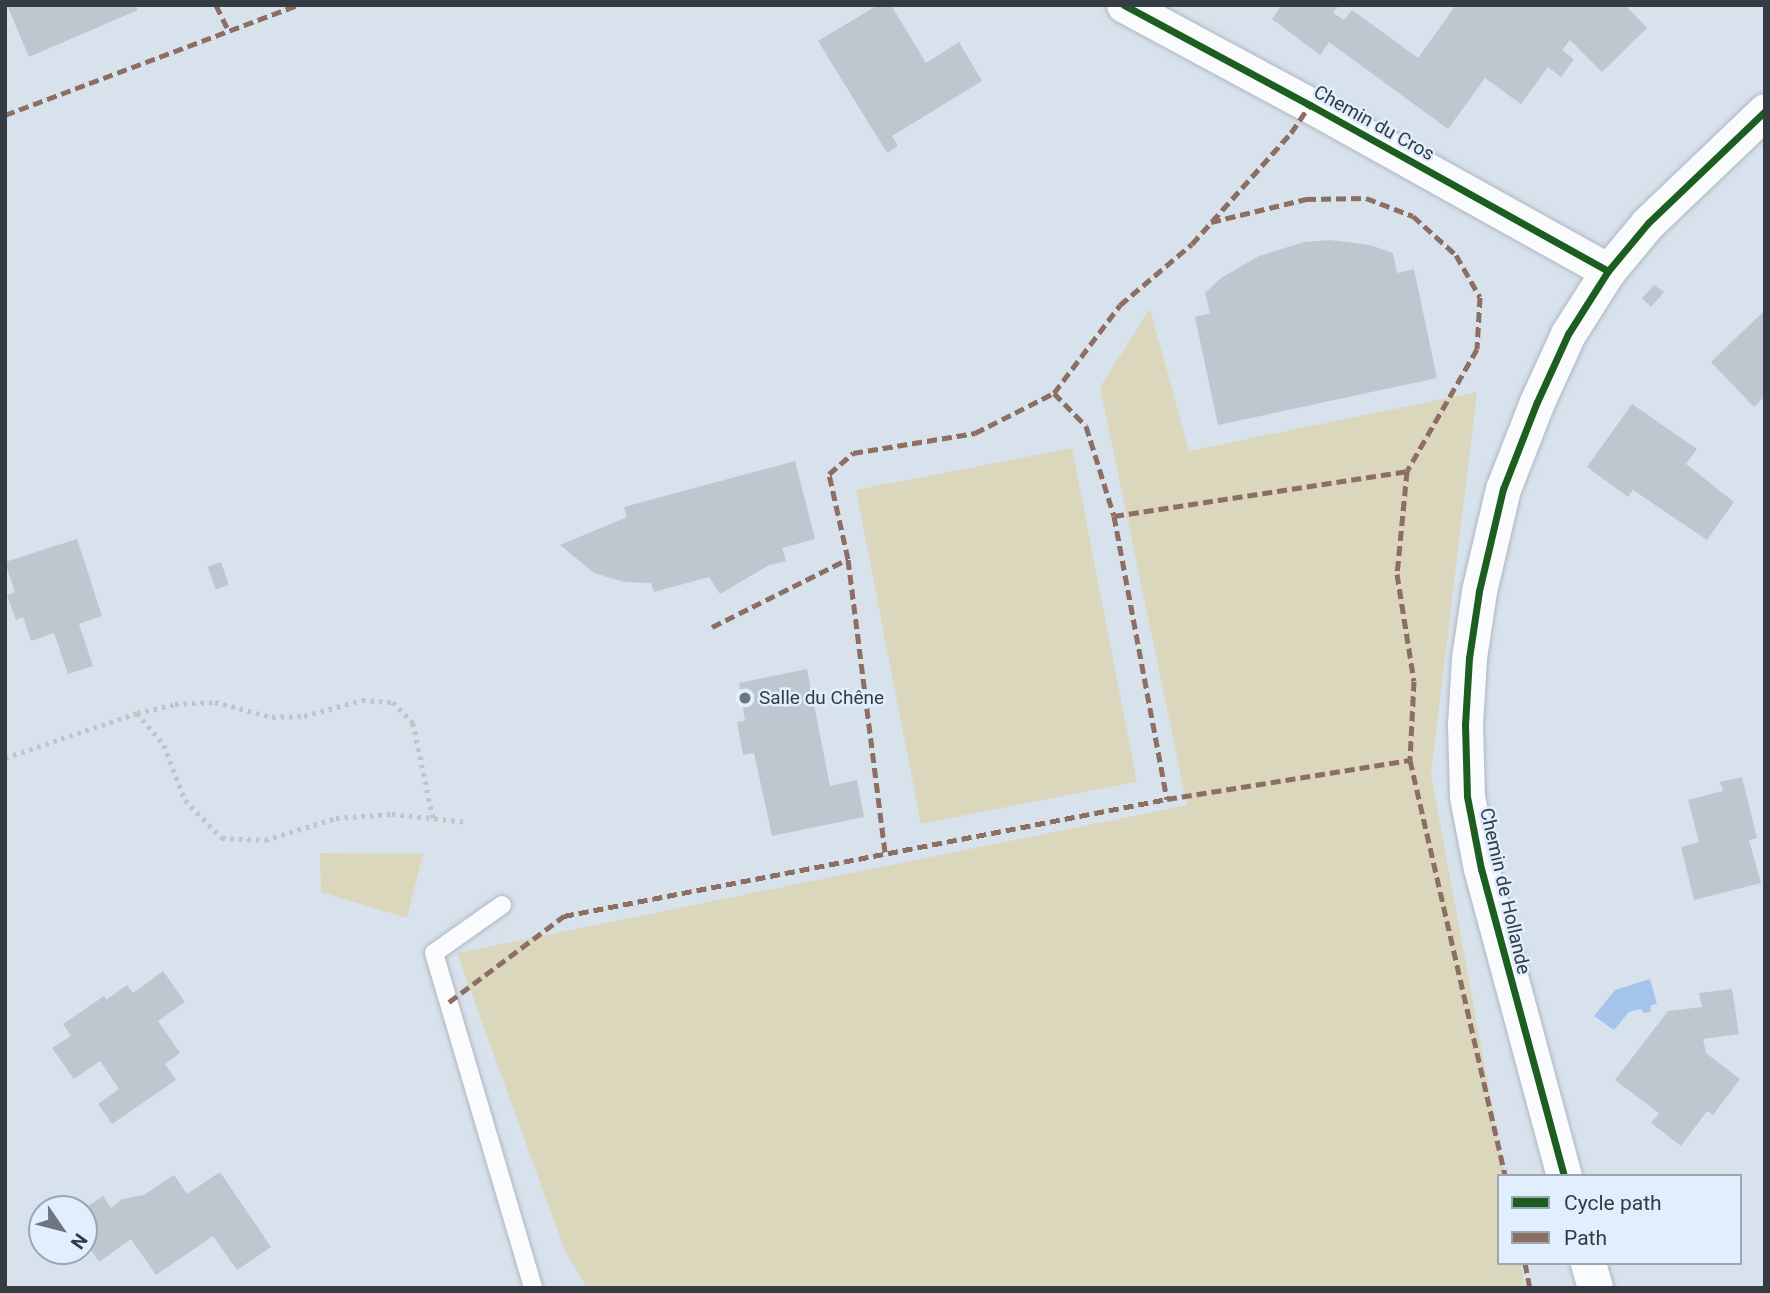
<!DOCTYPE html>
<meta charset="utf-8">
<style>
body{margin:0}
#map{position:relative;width:1770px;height:1293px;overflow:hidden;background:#d8e2ed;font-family:Roboto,sans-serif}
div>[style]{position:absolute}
.green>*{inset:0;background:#dad7bc;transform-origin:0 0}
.water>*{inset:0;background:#a4c4ea}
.building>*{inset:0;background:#bec6cf;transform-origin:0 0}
.path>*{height:4.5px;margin-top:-2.25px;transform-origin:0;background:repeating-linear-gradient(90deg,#c1c4c7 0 3.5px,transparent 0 8.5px)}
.roads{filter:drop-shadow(0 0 2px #afb6bf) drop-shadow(0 0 2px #afb6bf)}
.lane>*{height:18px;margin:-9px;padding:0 9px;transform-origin:9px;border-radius:9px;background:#f9fbfc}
.street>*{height:35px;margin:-17.5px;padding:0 17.5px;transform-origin:17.5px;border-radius:17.5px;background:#f9fbfc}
.quiet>*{height:5px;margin-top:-2.5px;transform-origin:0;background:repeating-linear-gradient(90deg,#8d6e63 0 10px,transparent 0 15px)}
.cycleway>*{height:7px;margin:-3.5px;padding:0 3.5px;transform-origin:3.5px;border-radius:3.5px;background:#1b5e20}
.dots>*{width:19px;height:19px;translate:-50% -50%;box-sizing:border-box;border:4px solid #e0eefe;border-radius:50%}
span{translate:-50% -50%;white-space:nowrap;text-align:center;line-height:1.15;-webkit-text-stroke:5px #e0eefe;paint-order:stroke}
.street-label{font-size:19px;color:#343b43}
.poi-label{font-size:19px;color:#343b43}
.left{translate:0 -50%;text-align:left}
.frame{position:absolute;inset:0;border:7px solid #343b43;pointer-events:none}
.legend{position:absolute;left:1497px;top:1174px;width:245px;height:91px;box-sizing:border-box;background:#e0eefe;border:2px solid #9ba6b3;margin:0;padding:9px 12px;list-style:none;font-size:21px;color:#343b43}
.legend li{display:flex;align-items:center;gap:14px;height:35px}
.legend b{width:35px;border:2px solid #9ba6b3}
.north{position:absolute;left:28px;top:1195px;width:70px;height:70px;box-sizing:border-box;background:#e0eefe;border:2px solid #9ba6b3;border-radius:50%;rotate:125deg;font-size:19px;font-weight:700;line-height:28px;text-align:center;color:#343b43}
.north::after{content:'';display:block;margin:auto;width:24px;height:32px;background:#6d757e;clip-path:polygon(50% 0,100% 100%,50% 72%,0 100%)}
</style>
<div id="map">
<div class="green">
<div style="clip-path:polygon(1150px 309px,1189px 451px,1477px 392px,1431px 774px,1505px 1176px,1499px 1176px,1499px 1263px,1521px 1263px,1525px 1288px,587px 1288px,565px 1251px,457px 953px,1187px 805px,1100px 387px)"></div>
<div style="left:1072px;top:448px;width:340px;height:220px;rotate:79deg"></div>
<div style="clip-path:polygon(320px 853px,423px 854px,407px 918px,321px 892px)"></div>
</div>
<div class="water">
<div style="clip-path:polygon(1650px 979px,1657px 1004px,1651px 1005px,1650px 1012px,1644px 1013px,1641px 1009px,1629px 1012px,1614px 1030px,1594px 1016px,1615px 990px)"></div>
</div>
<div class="building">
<div style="clip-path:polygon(7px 5px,135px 5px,138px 10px,29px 57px)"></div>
<div style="clip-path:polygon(878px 5px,891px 5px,926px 63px,959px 42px,982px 81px,892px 136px,898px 146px,887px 153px,818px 41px)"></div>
<div style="clip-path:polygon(1282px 5px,1339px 5px,1333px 13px,1344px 20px,1352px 10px,1418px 58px,1456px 5px,1625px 5px,1647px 28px,1602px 72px,1570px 40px,1562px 50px,1574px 59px,1561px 77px,1548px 67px,1521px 104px,1485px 78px,1448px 129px,1329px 42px,1320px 55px,1272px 19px)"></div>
<div style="clip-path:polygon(1330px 240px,1370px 245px,1393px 253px,1397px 273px,1414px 269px,1437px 378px,1218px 425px,1195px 317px,1210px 313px,1205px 293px,1221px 278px,1259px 256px,1304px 242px)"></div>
<div style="clip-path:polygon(1654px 285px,1664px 292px,1651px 307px,1642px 298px)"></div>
<div style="clip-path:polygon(1765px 310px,1765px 396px,1754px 407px,1711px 362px)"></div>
<div style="clip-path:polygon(1632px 404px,1697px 449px,1686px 464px,1734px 502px,1707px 540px,1633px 490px,1628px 497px,1587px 467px)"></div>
<div style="clip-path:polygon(795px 461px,815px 539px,782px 548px,786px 561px,769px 565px,720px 594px,709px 577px,654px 592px,651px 583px,624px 582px,594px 573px,560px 545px,627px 517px,624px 507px)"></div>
<div style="clip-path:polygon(77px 539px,102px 616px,79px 624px,93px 666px,68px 674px,54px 633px,31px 641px,23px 617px,16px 620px,7px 595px,15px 592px,5px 562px)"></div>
<div style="left:221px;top:562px;width:24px;height:14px;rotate:71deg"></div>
<div style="clip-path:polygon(807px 669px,830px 786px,857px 780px,864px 817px,772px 836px,754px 753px,743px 755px,737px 722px,745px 721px,739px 683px)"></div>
<div style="clip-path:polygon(1742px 777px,1757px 838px,1749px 840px,1761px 883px,1694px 900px,1681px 847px,1699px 842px,1688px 800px,1723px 791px,1720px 782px)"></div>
<div style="clip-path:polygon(163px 971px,185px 1002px,158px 1021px,180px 1053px,165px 1064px,176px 1080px,112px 1124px,98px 1104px,119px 1089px,100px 1061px,74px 1079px,52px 1048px,71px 1036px,63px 1024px,104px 996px,106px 1000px,127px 985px,133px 993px)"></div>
<div style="clip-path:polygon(1732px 989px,1739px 1034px,1703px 1039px,1706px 1053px,1740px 1079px,1713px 1115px,1707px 1111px,1681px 1146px,1651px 1123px,1659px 1113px,1615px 1080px,1668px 1011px,1702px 1007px,1699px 993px)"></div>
<div style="clip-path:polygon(220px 1172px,271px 1247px,237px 1270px,213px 1236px,156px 1275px,131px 1239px,99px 1262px,84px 1240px,84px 1209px,103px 1196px,111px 1208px,122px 1199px,144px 1195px,174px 1175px,187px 1194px)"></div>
</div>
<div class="path">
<div style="left:137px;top:713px;width:39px;rotate:-13deg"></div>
<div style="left:175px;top:704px;width:40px;rotate:-2.9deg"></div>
<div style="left:215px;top:702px;width:59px;rotate:14.7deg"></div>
<div style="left:272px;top:717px;width:32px;rotate:-2deg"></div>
<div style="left:304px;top:716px;width:60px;rotate:-15.4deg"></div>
<div style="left:362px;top:700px;width:31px;rotate:4deg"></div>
<div style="left:393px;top:702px;width:29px;rotate:46deg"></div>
<div style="left:413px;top:723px;width:97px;rotate:78.1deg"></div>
<div style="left:5px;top:758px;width:139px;rotate:-18.8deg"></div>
<div style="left:137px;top:713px;width:42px;rotate:49.8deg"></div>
<div style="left:164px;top:745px;width:59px;rotate:69.1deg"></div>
<div style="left:185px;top:800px;width:53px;rotate:45.8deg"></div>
<div style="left:222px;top:838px;width:43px;rotate:2.7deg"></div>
<div style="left:265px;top:840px;width:74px;rotate:-17.2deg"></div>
<div style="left:336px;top:818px;width:56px;rotate:-4.1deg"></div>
<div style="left:392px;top:814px;width:76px;rotate:6deg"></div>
</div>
<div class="roads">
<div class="lane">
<div style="left:502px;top:905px;width:83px;rotate:144.8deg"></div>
<div style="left:434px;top:953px;width:349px;rotate:73.5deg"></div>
</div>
<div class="street">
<div style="left:1124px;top:5px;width:211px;rotate:28.3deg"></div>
<div style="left:1310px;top:105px;width:341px;rotate:29.1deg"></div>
<div style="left:1564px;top:1176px;width:318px;rotate:-105.1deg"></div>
<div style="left:1481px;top:869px;width:74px;rotate:-100.9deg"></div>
<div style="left:1467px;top:796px;width:71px;rotate:-91.6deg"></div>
<div style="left:1465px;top:725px;width:67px;rotate:-86.6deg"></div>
<div style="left:1469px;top:658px;width:68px;rotate:-81.5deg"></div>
<div style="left:1479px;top:591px;width:105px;rotate:-76.8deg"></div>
<div style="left:1503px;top:489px;width:93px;rotate:-68.7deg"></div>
<div style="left:1537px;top:402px;width:75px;rotate:-65.5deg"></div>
<div style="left:1568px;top:334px;width:75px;rotate:-57.6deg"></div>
<div style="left:1608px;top:271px;width:62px;rotate:-50.2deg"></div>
<div style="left:1648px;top:223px;width:162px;rotate:-43.7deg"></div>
<div style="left:1588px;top:1263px;width:26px;rotate:74deg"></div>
</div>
</div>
<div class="quiet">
<div style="left:216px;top:5px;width:28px;rotate:64deg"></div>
<div style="left:5px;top:115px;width:313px;rotate:-20.6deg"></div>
<div style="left:1211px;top:222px;width:98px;rotate:-13.6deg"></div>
<div style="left:1306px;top:199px;width:60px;rotate:-1deg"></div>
<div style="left:1366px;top:198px;width:50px;rotate:21deg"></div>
<div style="left:1413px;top:216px;width:58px;rotate:42.2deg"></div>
<div style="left:1456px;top:255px;width:48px;rotate:60.3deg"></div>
<div style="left:1480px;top:297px;width:52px;rotate:93.3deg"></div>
<div style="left:1477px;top:349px;width:141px;rotate:119.8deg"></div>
<div style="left:1407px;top:471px;width:103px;rotate:95.5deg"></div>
<div style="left:1397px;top:574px;width:108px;rotate:81deg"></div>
<div style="left:1414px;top:681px;width:79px;rotate:92.9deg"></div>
<div style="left:1410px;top:760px;width:427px;rotate:77.1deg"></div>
<div style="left:1054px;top:393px;width:46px;rotate:45.9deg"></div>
<div style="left:1086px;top:426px;width:94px;rotate:72.7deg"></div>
<div style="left:1114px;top:516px;width:288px;rotate:79.4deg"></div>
<div style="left:1114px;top:516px;width:296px;rotate:-8.7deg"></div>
<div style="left:712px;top:627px;width:152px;rotate:-26.6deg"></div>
<div style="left:885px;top:852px;width:295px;rotate:-97.2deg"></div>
<div style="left:848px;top:559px;width:87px;rotate:-102.6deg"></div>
<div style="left:829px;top:474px;width:32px;rotate:-41deg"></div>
<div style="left:853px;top:453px;width:124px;rotate:-9.3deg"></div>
<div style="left:975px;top:433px;width:89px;rotate:-26.9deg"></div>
<div style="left:1054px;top:393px;width:110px;rotate:-53.1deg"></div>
<div style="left:1120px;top:305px;width:94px;rotate:-40.3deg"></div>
<div style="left:1192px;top:244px;width:149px;rotate:-48.3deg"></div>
<div style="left:1291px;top:133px;width:34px;rotate:-56deg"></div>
<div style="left:449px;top:1002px;width:144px;rotate:-36.8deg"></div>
<div style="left:564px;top:916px;width:614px;rotate:-10.98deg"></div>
<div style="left:1167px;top:799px;width:246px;rotate:-9.1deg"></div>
<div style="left:1525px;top:1263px;width:25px;rotate:79deg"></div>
</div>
<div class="cycleway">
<div style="left:1124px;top:5px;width:211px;rotate:28.3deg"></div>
<div style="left:1310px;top:105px;width:341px;rotate:29.1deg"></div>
<div style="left:1564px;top:1176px;width:318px;rotate:-105.1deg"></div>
<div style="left:1481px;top:869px;width:74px;rotate:-100.9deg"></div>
<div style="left:1467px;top:796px;width:71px;rotate:-91.6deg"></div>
<div style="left:1465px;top:725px;width:67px;rotate:-86.6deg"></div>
<div style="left:1469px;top:658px;width:68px;rotate:-81.5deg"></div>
<div style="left:1479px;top:591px;width:105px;rotate:-76.8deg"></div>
<div style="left:1503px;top:489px;width:93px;rotate:-68.7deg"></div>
<div style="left:1537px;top:402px;width:75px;rotate:-65.5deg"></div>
<div style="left:1568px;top:334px;width:75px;rotate:-57.6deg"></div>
<div style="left:1608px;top:271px;width:62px;rotate:-50.2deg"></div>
<div style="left:1648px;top:223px;width:162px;rotate:-43.7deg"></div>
</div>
<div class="dots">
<div style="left:745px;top:698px;background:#6d757e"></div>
</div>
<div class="street-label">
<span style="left:1374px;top:123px;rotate:29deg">Chemin du Cros</span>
<span style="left:1505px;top:891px;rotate:77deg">Chemin de Hollande</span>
</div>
<div class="poi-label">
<span class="left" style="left:759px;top:698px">Salle du Chêne</span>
</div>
<div class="frame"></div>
<ul class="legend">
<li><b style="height:9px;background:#1b5e20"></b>Cycle path</li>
<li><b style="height:9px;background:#8d6e63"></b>Path</li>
</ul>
<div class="north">N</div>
</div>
